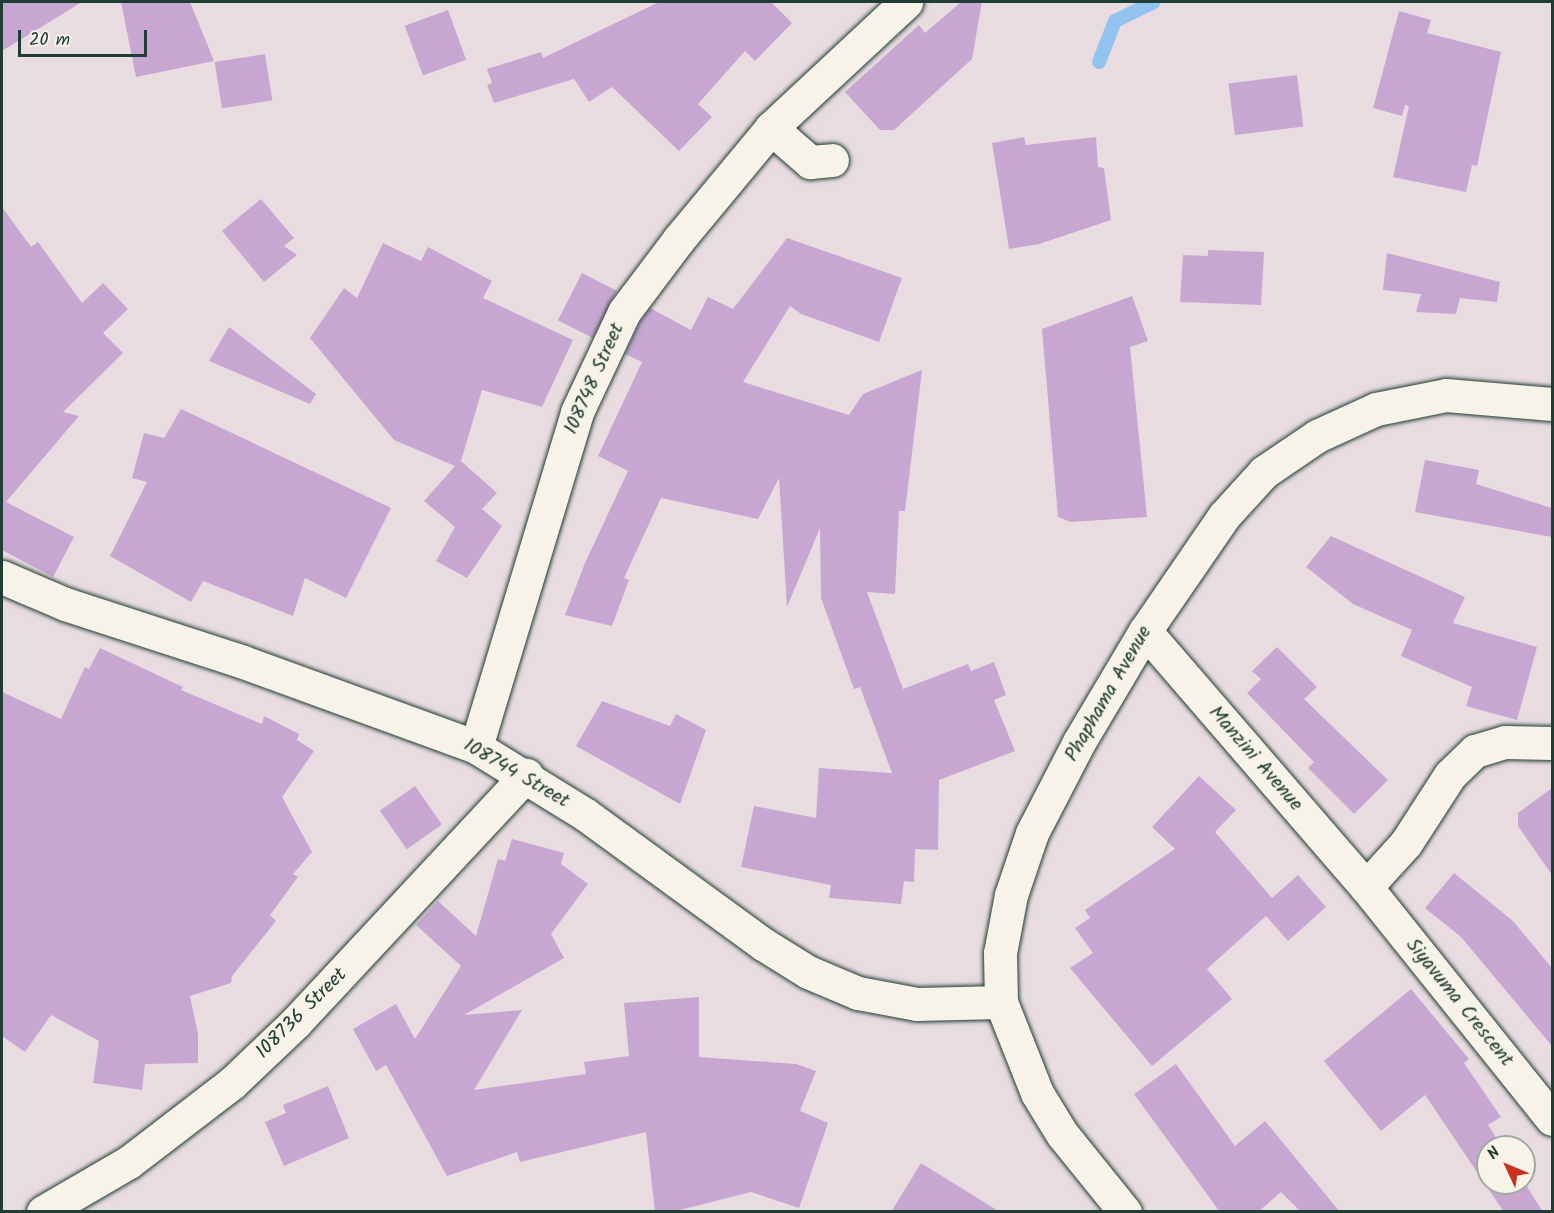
<!DOCTYPE html>
<style>
body{margin:0}
#map{position:relative;width:1554px;height:1213px;overflow:hidden;background:#e9dce1;font-family:Kalam,sans-serif}
div>[style]{position:absolute}
.stream>*{height:14px;margin:-7px;padding:0 7px;transform-origin:7px;border-radius:7px;background:#92c3ee}
.building>*{inset:0;background:#c7a7d2;transform-origin:0 0}
.roads{filter:drop-shadow(0 0 2px #1f3d34) drop-shadow(0 0 2px #1f3d34)}
.minor>*{height:33px;margin:-16.5px;padding:0 16.5px;transform-origin:16.5px;border-radius:16.5px;background:#f7f3e8}
span{translate:-50% -50%;white-space:nowrap;text-align:center;line-height:1.15;-webkit-text-stroke:5px #f7f3e8;paint-order:stroke}
.street-label{font-size:20px;color:#1f3d34}
.frame{position:absolute;inset:0;border:3px solid #1f3d34;pointer-events:none}
.north{position:absolute;left:1476px;top:1135px;width:60px;height:60px;box-sizing:border-box;background:#f7f3e8;border:2px solid #a1aaa0;border-radius:50%;rotate:314deg;font-size:16px;font-weight:700;line-height:24px;text-align:center;color:#1f3d34}
.north::after{content:'';display:block;margin:auto;width:21px;height:27px;background:#c8321e;clip-path:polygon(50% 0,100% 100%,50% 72%,0 100%)}
.scale{position:absolute;left:18px;top:30px;width:129px;height:27px;box-sizing:border-box;border:3px solid #1f3d34;border-top:0;padding-left:8px;font-size:18px;line-height:21px;white-space:nowrap;color:#1f3d34;-webkit-text-stroke:4px #f7f3e8;paint-order:stroke}
</style>
<div id="map">
<div class="stream">
<div style="left:1099px;top:62px;width:44px;rotate:-68.7deg"></div>
<div style="left:1115px;top:21px;width:43px;rotate:-26deg"></div>
</div>
<div class="building">
<div style="clip-path:polygon(2px 2px,82px 2px,2px 51px)"></div>
<div style="clip-path:polygon(121px 2px,190px 2px,214px 61px,136px 77px)"></div>
<div style="clip-path:polygon(659px 2px,771px 2px,792px 23px,755px 61px,745px 51px,698px 104px,712px 117px,679px 151px,612px 87px,589px 102px,574px 79px,494px 103px,487px 85px,492px 83px,487px 69px,541px 52px,543px 58px)"></div>
<div style="clip-path:polygon(961px 2px,982px 2px,972px 59px,894px 130px,880px 130px,845px 92px,919px 25px,925px 33px)"></div>
<div style="left:448px;top:10px;width:53px;height:46px;rotate:70deg"></div>
<div style="clip-path:polygon(1399px 11px,1431px 20px,1427px 33px,1501px 52px,1477px 166px,1472px 165px,1466px 192px,1393px 177px,1409px 106px,1405px 105px,1402px 116px,1373px 108px)"></div>
<div style="left:265px;top:54px;width:47px;height:51px;rotate:81deg"></div>
<div style="left:1297px;top:75px;width:52px;height:69px;rotate:83deg"></div>
<div style="clip-path:polygon(1024px 137px,1026px 145px,1096px 137px,1098px 167px,1104px 168px,1111px 220px,1039px 244px,1009px 249px,992px 143px)"></div>
<div style="clip-path:polygon(261px 199px,294px 238px,284px 246px,297px 255px,264px 282px,222px 231px)"></div>
<div style="clip-path:polygon(2px 207px,31px 247px,38px 242px,82px 303px,103px 283px,128px 309px,103px 333px,123px 353px,63px 412px,79px 416px,6px 502px,74px 537px,53px 577px,2px 550px)"></div>
<div style="clip-path:polygon(787px 238px,902px 278px,879px 342px,801px 314px,790px 306px,743px 382px,849px 415px,863px 394px,922px 370px,905px 511px,899px 511px,895px 594px,867px 592px,903px 689px,968px 664px,971px 671px,994px 662px,1006px 695px,994px 700px,1015px 751px,939px 780px,938px 850px,915px 849px,914px 882px,904px 881px,901px 904px,829px 898px,831px 885px,741px 867px,754px 806px,816px 818px,819px 768px,892px 773px,860px 687px,854px 689px,821px 598px,820px 528px,787px 607px,779px 478px,758px 519px,661px 498px,624px 578px,629px 580px,612px 626px,565px 615px,585px 563px,628px 471px,598px 456px,642px 362px,625px 354px,640px 322px,650px 308px,691px 330px,708px 297px,733px 309px)"></div>
<div style="clip-path:polygon(383px 243px,421px 261px,428px 247px,492px 281px,483px 298px,573px 340px,542px 407px,482px 390px,461px 461px,497px 493px,482px 509px,502px 526px,467px 578px,436px 561px,455px 527px,424px 501px,455px 466px,394px 440px,310px 338px,344px 288px,357px 298px)"></div>
<div style="clip-path:polygon(1208px 250px,1264px 252px,1261px 305px,1180px 302px,1183px 255px,1208px 256px)"></div>
<div style="clip-path:polygon(1387px 253px,1500px 282px,1497px 302px,1460px 298px,1456px 314px,1416px 312px,1421px 294px,1383px 290px)"></div>
<div style="left:582px;top:273px;width:39px;height:53px;rotate:27deg"></div>
<div style="clip-path:polygon(1132px 296px,1148px 341px,1130px 347px,1147px 517px,1071px 522px,1058px 517px,1042px 329px)"></div>
<div style="clip-path:polygon(229px 327px,316px 394px,310px 404px,209px 361px)"></div>
<div style="clip-path:polygon(181px 409px,391px 508px,346px 598px,305px 578px,293px 616px,203px 581px,191px 602px,110px 556px,147px 482px,132px 478px,144px 433px,164px 438px)"></div>
<div style="clip-path:polygon(1425px 460px,1479px 470px,1476px 484px,1552px 508px,1552px 537px,1415px 512px)"></div>
<div style="clip-path:polygon(1331px 536px,1465px 597px,1453px 623px,1537px 647px,1517px 720px,1466px 706px,1472px 687px,1401px 656px,1412px 630px,1353px 604px,1306px 567px)"></div>
<div style="clip-path:polygon(1277px 647px,1317px 687px,1304px 699px,1388px 780px,1354px 814px,1308px 768px,1314px 762px,1247px 693px,1261px 679px,1252px 671px)"></div>
<div style="clip-path:polygon(100px 648px,183px 687px,181px 690px,262px 724px,264px 716px,299px 734px,297px 740px,314px 751px,282px 797px,312px 852px,293px 874px,298px 877px,270px 915px,276px 921px,232px 976px,231px 983px,190px 996px,198px 1034px,198px 1063px,145px 1064px,142px 1090px,93px 1083px,99px 1041px,51px 1015px,25px 1052px,2px 1036px,2px 692px,61px 719px,85px 667px,89px 669px)"></div>
<div style="clip-path:polygon(602px 701px,670px 726px,676px 714px,706px 730px,680px 804px,576px 746px)"></div>
<div style="clip-path:polygon(1199px 776px,1236px 810px,1215px 832px,1272px 898px,1298px 875px,1326px 907px,1288px 941px,1266px 916px,1207px 969px,1232px 999px,1152px 1066px,1070px 968px,1093px 953px,1075px 928px,1090px 918px,1085px 910px,1175px 849px,1152px 827px)"></div>
<div style="left:415px;top:786px;width:47px;height:43px;rotate:55deg"></div>
<div style="clip-path:polygon(1552px 788px,1552px 875px,1518px 826px,1518px 813px)"></div>
<div style="clip-path:polygon(512px 839px,564px 853px,561px 864px,588px 884px,551px 934px,564px 958px,464px 1015px,522px 1010px,474px 1090px,586px 1074px,584px 1062px,629px 1056px,624px 1003px,699px 997px,699px 1057px,796px 1064px,816px 1071px,800px 1111px,828px 1123px,799px 1208px,751px 1192px,672px 1212px,655px 1212px,646px 1132px,520px 1162px,517px 1152px,447px 1176px,386px 1065px,376px 1071px,353px 1029px,396px 1004px,415px 1039px,461px 966px,416px 925px,438px 901px,476px 936px,498px 859px,505px 861px)"></div>
<div style="clip-path:polygon(1454px 873px,1513px 921px,1552px 968px,1552px 1046px,1461px 937px,1425px 908px)"></div>
<div style="clip-path:polygon(1411px 989px,1469px 1059px,1464px 1063px,1501px 1117px,1488px 1125px,1502px 1147px,1488px 1147px,1488px 1183px,1524px 1182px,1543px 1212px,1504px 1212px,1425px 1095px,1381px 1131px,1324px 1061px)"></div>
<div style="clip-path:polygon(1176px 1064px,1235px 1146px,1265px 1121px,1340px 1212px,1301px 1212px,1281px 1192px,1258px 1212px,1220px 1212px,1134px 1094px)"></div>
<div style="clip-path:polygon(328px 1086px,349px 1138px,284px 1166px,265px 1122px,286px 1113px,283px 1105px)"></div>
<div style="clip-path:polygon(921px 1163px,1000px 1212px,891px 1212px)"></div>
</div>
<div class="roads">
<div class="minor">
<div style="left:771px;top:128px;width:52px;rotate:41.1deg"></div>
<div style="left:810px;top:162px;width:22px;rotate:-5deg"></div>
<div style="left:2px;top:577px;width:69px;rotate:23.2deg"></div>
<div style="left:65px;top:604px;width:187px;rotate:18deg"></div>
<div style="left:243px;top:662px;width:248px;rotate:20deg"></div>
<div style="left:476px;top:747px;width:129px;rotate:31.7deg"></div>
<div style="left:586px;top:815px;width:219px;rotate:36.1deg"></div>
<div style="left:763px;top:944px;width:53px;rotate:31.9deg"></div>
<div style="left:808px;top:972px;width:54px;rotate:22.8deg"></div>
<div style="left:858px;top:993px;width:60px;rotate:10.6deg"></div>
<div style="left:917px;top:1004px;width:84px;rotate:-1.4deg"></div>
<div style="left:1145px;top:631px;width:338px;rotate:49.2deg"></div>
<div style="left:1366px;top:887px;width:297px;rotate:51.3deg"></div>
<div style="left:476px;top:747px;width:350px;rotate:-73.2deg"></div>
<div style="left:577px;top:412px;width:110px;rotate:-64.8deg"></div>
<div style="left:624px;top:312px;width:91px;rotate:-53deg"></div>
<div style="left:679px;top:239px;width:144px;rotate:-50.3deg"></div>
<div style="left:771px;top:128px;width:185px;rotate:-43deg"></div>
<div style="left:1366px;top:887px;width:59px;rotate:-47.7deg"></div>
<div style="left:1406px;top:843px;width:81px;rotate:-57.1deg"></div>
<div style="left:1450px;top:775px;width:35px;rotate:-44deg"></div>
<div style="left:1475px;top:751px;width:31px;rotate:-17deg"></div>
<div style="left:1505px;top:742px;width:47px;rotate:1.2deg"></div>
<div style="left:43px;top:1212px;width:99px;rotate:-30.2deg"></div>
<div style="left:129px;top:1162px;width:130px;rotate:-37.5deg"></div>
<div style="left:232px;top:1083px;width:88px;rotate:-43.6deg"></div>
<div style="left:296px;top:1022px;width:338px;rotate:-47deg"></div>
<div style="left:1125px;top:1212px;width:100px;rotate:-128.9deg"></div>
<div style="left:1062px;top:1134px;width:48px;rotate:-121.4deg"></div>
<div style="left:1037px;top:1093px;width:98px;rotate:-111.6deg"></div>
<div style="left:1001px;top:1002px;width:49px;rotate:-91.2deg"></div>
<div style="left:1000px;top:953px;width:59px;rotate:-79.3deg"></div>
<div style="left:1011px;top:895px;width:65px;rotate:-71.3deg"></div>
<div style="left:1032px;top:833px;width:102px;rotate:-62.7deg"></div>
<div style="left:1079px;top:742px;width:129px;rotate:-59.3deg"></div>
<div style="left:1145px;top:631px;width:140px;rotate:-55.5deg"></div>
<div style="left:1224px;top:516px;width:59px;rotate:-47.7deg"></div>
<div style="left:1264px;top:472px;width:64px;rotate:-34.2deg"></div>
<div style="left:1317px;top:436px;width:65px;rotate:-24.6deg"></div>
<div style="left:1376px;top:409px;width:71px;rotate:-11.3deg"></div>
<div style="left:1446px;top:395px;width:106px;rotate:4.9deg"></div>
</div>
</div>
<div class="street-label">
<span style="left:595px;top:379px;rotate:-66deg">108748 Street</span>
<span style="left:1109px;top:694px;rotate:-60deg">Phaphama Avenue</span>
<span style="left:1255px;top:759px;rotate:49deg">Manzini Avenue</span>
<span style="left:516px;top:774px;rotate:30deg">108744 Street</span>
<span style="left:1459px;top:1003px;rotate:51deg">Siyavuma Crescent</span>
<span style="left:302px;top:1014px;rotate:-45deg">108736 Street</span>
</div>
<div class="frame"></div>
<div class="north">N</div>
<div class="scale">20 m</div>
</div>
